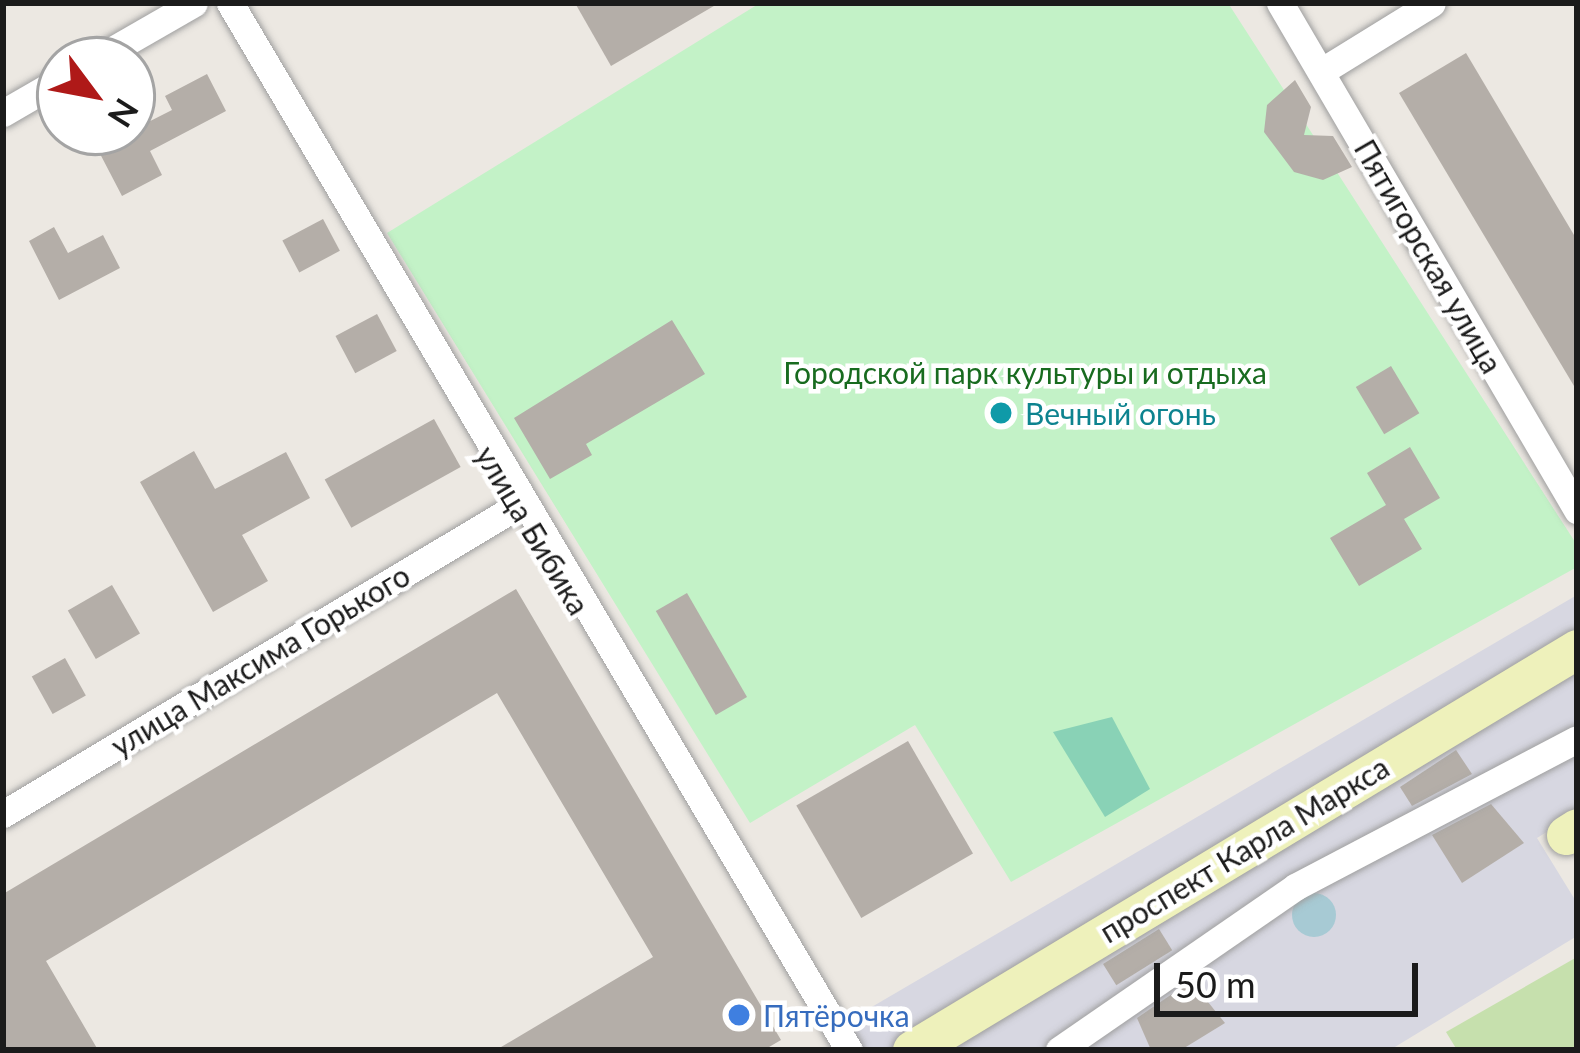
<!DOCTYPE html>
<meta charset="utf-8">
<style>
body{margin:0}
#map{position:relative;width:1580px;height:1053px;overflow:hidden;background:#ece8e2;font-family:Lato,sans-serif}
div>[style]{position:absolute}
.grass>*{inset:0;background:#c6e0ad}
.park>*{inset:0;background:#c3f2c7}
.pitch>*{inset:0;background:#89d2b6}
.plaza>*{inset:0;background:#d7d7e1}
.water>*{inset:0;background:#a7cad4}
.round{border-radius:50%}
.building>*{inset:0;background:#b4aea8;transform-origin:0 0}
.roads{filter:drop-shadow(0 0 3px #9f9f9f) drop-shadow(0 0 3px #9f9f9f)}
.street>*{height:27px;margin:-13.5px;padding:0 13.5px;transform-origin:13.5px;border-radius:13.5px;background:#fff}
.secondary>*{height:39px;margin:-19.5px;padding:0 19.5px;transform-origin:19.5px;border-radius:19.5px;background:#eef1bb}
.dots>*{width:33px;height:33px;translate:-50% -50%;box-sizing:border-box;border:6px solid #fff;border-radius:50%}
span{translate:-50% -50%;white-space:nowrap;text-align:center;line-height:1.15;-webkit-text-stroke:9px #fff;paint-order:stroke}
.street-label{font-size:30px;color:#1b1b1b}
.park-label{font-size:30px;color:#186b1f}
.culture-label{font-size:30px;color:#0d838f}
.left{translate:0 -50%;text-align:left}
.shop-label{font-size:30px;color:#366cbe}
.frame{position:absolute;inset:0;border:6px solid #1b1b1b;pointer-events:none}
.north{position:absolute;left:36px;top:36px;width:120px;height:120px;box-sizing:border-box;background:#fff;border:3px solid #a4a4a4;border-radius:50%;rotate:122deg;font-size:33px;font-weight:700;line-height:48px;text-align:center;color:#1b1b1b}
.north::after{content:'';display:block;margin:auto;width:42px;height:54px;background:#af1918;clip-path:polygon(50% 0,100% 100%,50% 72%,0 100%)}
.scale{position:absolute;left:1154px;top:963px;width:264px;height:54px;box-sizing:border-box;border:6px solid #1b1b1b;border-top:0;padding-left:15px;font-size:36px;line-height:42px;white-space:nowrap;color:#1b1b1b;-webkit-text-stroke:9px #fff;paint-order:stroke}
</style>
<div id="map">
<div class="grass">
<div style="clip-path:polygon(1577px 957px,1577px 1050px,1457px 1050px,1446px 1032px)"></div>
</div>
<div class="park">
<div style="clip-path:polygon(760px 3px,1228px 3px,1577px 545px,1577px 567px,1011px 882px,915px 725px,750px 823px,387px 233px)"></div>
</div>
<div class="pitch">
<div style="clip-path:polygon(1112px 717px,1150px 789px,1105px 817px,1053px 732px)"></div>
</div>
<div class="plaza">
<div style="clip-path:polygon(1577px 595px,1577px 813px,1537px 838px,1577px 903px,1577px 936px,1390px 1050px,862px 1050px,846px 1022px)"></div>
</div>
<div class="water">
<div class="round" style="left:1292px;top:893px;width:44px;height:44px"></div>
</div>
<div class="building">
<div style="clip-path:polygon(575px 3px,719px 3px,611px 66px)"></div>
<div style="clip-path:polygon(1466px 53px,1577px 240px,1577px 391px,1399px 93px)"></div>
<div style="clip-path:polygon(207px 74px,226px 111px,150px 151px,162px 175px,122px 196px,97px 148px,172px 110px,165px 96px)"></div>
<div style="clip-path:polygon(1295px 80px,1311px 107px,1304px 135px,1333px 136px,1352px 167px,1323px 180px,1294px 172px,1264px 132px,1267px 105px)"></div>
<div style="left:323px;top:219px;width:36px;height:46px;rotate:62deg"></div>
<div style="clip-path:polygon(54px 227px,68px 253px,103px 235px,120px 268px,59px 300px,29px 241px)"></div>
<div style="left:377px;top:314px;width:42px;height:47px;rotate:62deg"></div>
<div style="clip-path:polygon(672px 320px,705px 374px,586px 444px,592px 455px,550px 479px,514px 418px)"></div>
<div style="left:1391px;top:366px;width:55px;height:41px;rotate:59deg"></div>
<div style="left:434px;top:419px;width:55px;height:125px;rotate:61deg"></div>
<div style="clip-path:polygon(1410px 447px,1440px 498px,1404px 519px,1422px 549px,1359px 586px,1330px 538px,1386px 505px,1367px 473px)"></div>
<div style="clip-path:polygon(194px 451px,215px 489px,286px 452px,310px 498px,242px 535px,268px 581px,213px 612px,140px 482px)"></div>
<div style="left:112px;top:585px;width:56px;height:51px;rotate:60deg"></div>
<div style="clip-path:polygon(516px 589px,781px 1040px,764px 1050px,496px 1050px,653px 957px,497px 693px,46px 961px,98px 1050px,3px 1050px,3px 894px)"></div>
<div style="left:687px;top:593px;width:120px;height:36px;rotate:60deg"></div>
<div style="left:65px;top:658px;width:43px;height:38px;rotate:61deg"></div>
<div style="left:908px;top:741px;width:130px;height:129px;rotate:60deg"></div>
<div style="clip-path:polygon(1456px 750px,1472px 774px,1412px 806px,1400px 787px)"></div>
<div style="clip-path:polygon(1491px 804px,1524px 843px,1462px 883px,1432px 835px)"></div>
<div style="left:1159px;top:929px;width:25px;height:66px;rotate:58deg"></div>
<div style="clip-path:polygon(1191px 981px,1225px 1023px,1181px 1050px,1151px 1050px,1137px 1018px)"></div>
</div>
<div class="roads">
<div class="street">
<div style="left:230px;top:3px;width:1216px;rotate:59.41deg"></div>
<div style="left:1280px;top:3px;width:588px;rotate:59.64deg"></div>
<div style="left:95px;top:60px;width:114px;rotate:-29.9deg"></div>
<div style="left:1322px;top:71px;width:129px;rotate:-31.7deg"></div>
<div style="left:3px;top:113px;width:66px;rotate:-30.1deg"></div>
<div style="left:3px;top:814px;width:599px;rotate:-30.93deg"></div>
<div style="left:1059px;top:1050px;width:287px;rotate:-34.6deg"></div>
<div style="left:1295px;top:887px;width:318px;rotate:-27.7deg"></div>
</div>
<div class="secondary">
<div style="left:1566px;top:835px;width:13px;rotate:-32deg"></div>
<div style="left:912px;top:1050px;width:777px;rotate:-31.09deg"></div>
</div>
</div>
<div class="dots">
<div style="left:1001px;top:413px;background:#0f9aa8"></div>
<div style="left:739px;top:1015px;background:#3f7fe0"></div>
</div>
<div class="street-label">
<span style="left:1429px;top:256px;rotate:60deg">Пятигорская улица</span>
<span style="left:533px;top:530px;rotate:59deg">улица Бибика</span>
<span style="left:260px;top:660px;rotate:-31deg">улица Максима Горького</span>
<span style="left:1244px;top:849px;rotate:-31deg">проспект Карла Маркса</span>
</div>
<div class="park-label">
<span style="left:1025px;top:372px">Городской парк культуры и отдыха</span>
</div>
<div class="culture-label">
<span class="left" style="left:1025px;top:413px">Вечный огонь</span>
</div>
<div class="shop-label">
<span class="left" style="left:763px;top:1015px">Пятёрочка</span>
</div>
<div class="frame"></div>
<div class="north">N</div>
<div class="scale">50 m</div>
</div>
